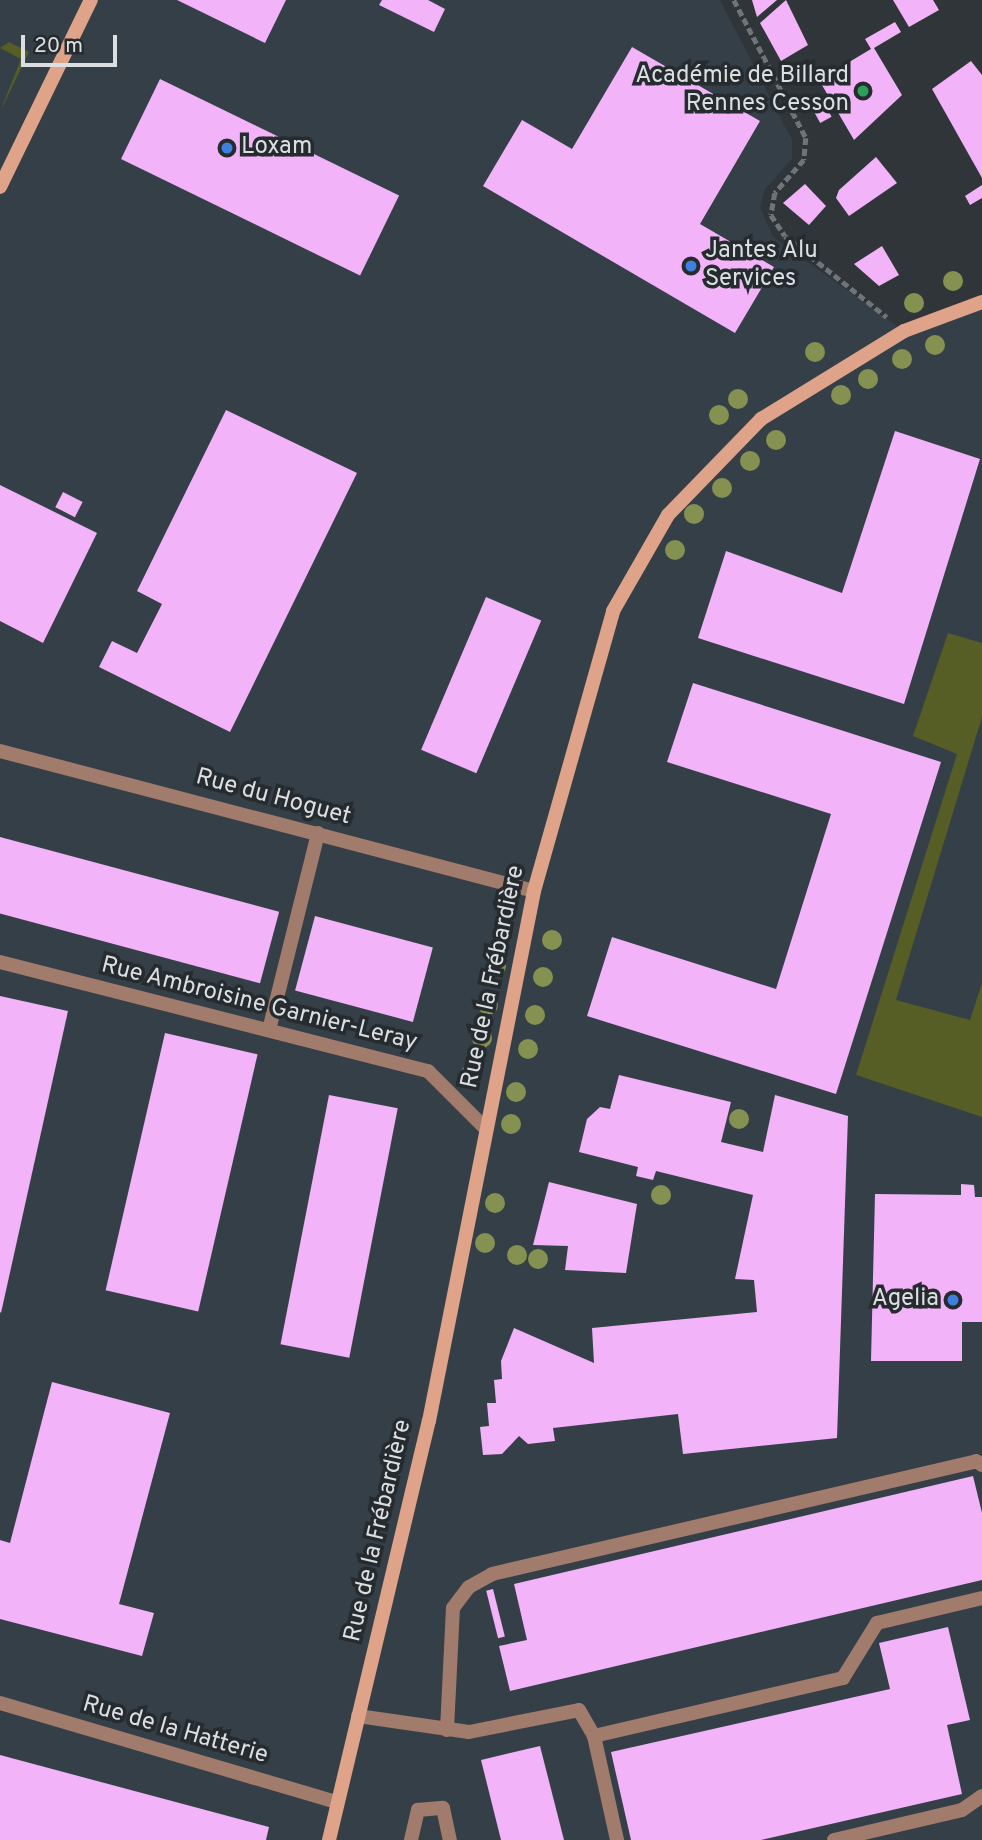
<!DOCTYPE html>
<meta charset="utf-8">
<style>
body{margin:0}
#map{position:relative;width:982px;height:1840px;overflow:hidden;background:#303539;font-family:Overpass,sans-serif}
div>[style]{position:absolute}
.built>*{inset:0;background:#353f48}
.green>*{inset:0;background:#565d25}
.building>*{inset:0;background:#f2b3f9;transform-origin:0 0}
.path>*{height:4.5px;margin-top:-2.25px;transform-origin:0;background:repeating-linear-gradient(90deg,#6f7478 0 7px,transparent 0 10.5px)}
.lane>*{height:14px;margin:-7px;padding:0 7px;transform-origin:7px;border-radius:7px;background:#a17b6b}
.street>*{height:14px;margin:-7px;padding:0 7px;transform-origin:7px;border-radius:7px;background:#a17b6b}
.secondary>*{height:14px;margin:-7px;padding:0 7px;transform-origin:7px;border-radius:7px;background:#dea389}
.trees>*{width:20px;height:20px;margin:-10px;border-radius:50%;background:#859150}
.dots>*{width:19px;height:19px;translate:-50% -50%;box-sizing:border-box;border:4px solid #262b2f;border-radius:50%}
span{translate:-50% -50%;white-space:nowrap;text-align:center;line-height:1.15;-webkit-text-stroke:7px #262b2f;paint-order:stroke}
.poi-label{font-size:24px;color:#dbdfe2}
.right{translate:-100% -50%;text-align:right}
.left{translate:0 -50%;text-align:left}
.street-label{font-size:24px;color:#dbdfe2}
.scale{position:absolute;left:21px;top:35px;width:96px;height:32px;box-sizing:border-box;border:4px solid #dbdfe2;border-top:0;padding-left:9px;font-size:21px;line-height:24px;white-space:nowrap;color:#dbdfe2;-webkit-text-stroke:5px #262b2f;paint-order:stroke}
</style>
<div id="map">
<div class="built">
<div style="clip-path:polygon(0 0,720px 0,792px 140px,792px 159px,765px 189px,760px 207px,773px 237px,904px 331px,982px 302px,982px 1840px,0 1840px)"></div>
</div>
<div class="green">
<div style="clip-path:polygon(9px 42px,29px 52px,0 112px,21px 59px,0 48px)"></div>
<div style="clip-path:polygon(948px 633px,982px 643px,982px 717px,896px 1000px,970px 1020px,982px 983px,982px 1117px,856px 1075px,957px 754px,913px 736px)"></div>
</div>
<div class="building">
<div style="clip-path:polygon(177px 0,286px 0,265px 43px)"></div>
<div style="clip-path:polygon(382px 0,428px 0,445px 9px,434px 32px,379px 5px)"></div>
<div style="clip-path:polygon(752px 0,777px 0,757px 17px)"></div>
<div style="clip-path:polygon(786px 0,808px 45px,781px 61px,760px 23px)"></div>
<div style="clip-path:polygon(893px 0,933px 0,939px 10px,909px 27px)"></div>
<div style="clip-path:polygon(895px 22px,901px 32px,874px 48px,902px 95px,854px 140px,819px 80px,871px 49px,865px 39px)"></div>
<div style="clip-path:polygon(632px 47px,760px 121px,700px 224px,774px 267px,735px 333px,483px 186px,522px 120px,572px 149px)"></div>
<div style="clip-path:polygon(971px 61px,982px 75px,982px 178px,932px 89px)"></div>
<div style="left:160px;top:79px;width:266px;height:89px;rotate:26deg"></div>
<div style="left:819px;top:94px;width:26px;height:13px;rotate:61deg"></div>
<div style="clip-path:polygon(876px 157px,897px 183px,849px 216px,836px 198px,839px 190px)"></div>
<div style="clip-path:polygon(805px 184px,826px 206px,809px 225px,783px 203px)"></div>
<div style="clip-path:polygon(982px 185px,982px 198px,970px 205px,965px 196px)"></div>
<div style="clip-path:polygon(882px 246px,899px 275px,879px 286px,854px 264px)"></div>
<div style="clip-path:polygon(226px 410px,357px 473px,230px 732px,99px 667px,112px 641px,137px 653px,162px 604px,137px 591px)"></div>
<div style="clip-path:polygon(895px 431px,980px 459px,904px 704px,698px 638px,726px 551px,842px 593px)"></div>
<div style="clip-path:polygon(0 485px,97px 533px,43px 643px,0 621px)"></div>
<div style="left:63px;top:492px;width:22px;height:17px;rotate:27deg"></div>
<div style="left:486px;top:597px;width:60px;height:166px;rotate:23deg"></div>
<div style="clip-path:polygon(693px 683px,941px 762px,836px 1094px,587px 1016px,612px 937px,776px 989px,831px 814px,667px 762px)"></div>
<div style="left:0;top:837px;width:289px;height:74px;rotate:15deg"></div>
<div style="left:315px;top:916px;width:122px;height:77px;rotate:15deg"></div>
<div style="clip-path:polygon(0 996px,68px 1011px,1px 1313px,0 1312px)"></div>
<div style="left:165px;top:1033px;width:95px;height:264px;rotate:13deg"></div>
<div style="clip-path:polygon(619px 1075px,731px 1102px,721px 1142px,763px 1152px,775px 1095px,848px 1116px,837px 1438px,683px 1454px,678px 1414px,553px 1428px,555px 1441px,528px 1444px,519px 1436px,502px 1454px,483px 1455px,480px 1427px,489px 1426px,487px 1403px,496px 1403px,494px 1380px,502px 1379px,501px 1361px,514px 1328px,594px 1363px,592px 1328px,757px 1312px,754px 1280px,735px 1279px,753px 1195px,656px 1171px,653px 1180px,636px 1176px,638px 1167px,579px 1152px,587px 1119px,600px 1107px,610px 1109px)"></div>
<div style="left:329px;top:1095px;width:70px;height:254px;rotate:11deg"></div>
<div style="clip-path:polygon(549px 1182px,637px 1204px,626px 1273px,565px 1270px,568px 1246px,533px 1245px)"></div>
<div style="clip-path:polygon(961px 1184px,974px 1185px,975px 1197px,982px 1197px,982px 1322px,962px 1322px,962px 1361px,871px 1361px,875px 1194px,961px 1195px)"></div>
<div style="clip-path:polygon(52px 1382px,170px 1413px,119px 1604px,154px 1613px,142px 1656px,0 1619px,0 1540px,10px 1543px)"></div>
<div style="clip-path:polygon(973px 1476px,982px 1513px,982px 1580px,510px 1691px,499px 1646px,527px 1640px,514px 1584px)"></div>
<div style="left:493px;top:1589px;width:49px;height:7px;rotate:76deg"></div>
<div style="clip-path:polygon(948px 1627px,970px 1720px,947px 1725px,962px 1794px,761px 1840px,631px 1840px,611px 1752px,890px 1689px,879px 1643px)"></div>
<div style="clip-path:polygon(540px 1746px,564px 1840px,501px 1840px,481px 1760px)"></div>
<div style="clip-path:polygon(0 1755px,269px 1827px,266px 1840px,0 1840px)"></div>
</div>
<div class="path">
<div style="left:734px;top:0;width:156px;rotate:62.4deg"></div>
<div style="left:806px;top:138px;width:22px;rotate:95deg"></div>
<div style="left:804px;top:160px;width:44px;rotate:131.3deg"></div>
<div style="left:775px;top:193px;width:22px;rotate:100deg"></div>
<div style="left:771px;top:215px;width:25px;rotate:56deg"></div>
<div style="left:785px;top:236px;width:130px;rotate:38.5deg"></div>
</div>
<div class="lane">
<div style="left:358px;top:1716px;width:112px;rotate:8.2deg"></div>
<div style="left:469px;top:1732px;width:112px;rotate:-11.3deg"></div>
<div style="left:579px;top:1710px;width:30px;rotate:60deg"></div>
<div style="left:594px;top:1736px;width:107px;rotate:77.5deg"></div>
<div style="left:447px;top:1730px;width:122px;rotate:-87.2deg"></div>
<div style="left:453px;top:1608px;width:26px;rotate:-53deg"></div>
<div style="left:469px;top:1587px;width:26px;rotate:-29deg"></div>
<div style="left:492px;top:1574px;width:497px;rotate:-13.1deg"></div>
<div style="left:976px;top:1461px;width:7px;rotate:34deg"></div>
<div style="left:594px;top:1736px;width:256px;rotate:-13.1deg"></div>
<div style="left:843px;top:1678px;width:65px;rotate:-58.3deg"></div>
<div style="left:877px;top:1623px;width:108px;rotate:-13.4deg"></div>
<div style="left:411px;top:1840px;width:31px;rotate:-77deg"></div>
<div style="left:418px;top:1810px;width:25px;rotate:-5deg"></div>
<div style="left:443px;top:1808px;width:33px;rotate:78deg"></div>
<div style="left:834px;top:1840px;width:131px;rotate:-13.2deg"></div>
<div style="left:962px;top:1810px;width:24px;rotate:-35deg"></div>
</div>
<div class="street">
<div style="left:0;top:751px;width:552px;rotate:14.69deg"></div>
<div style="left:0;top:962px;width:442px;rotate:14.3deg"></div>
<div style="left:428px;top:1071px;width:82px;rotate:45deg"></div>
<div style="left:269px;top:1030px;width:203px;rotate:-76deg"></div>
<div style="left:0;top:1703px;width:351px;rotate:16.4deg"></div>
</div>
<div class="secondary">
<div style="left:0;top:187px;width:208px;rotate:-64.1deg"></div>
<div style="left:329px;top:1840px;width:431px;rotate:-76.6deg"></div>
<div style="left:429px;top:1421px;width:540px;rotate:-78.79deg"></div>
<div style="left:534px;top:891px;width:291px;rotate:-74.2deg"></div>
<div style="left:613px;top:611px;width:111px;rotate:-60.2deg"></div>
<div style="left:668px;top:515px;width:134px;rotate:-45.9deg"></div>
<div style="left:761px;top:419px;width:168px;rotate:-31.6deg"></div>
<div style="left:904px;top:331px;width:83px;rotate:-20.4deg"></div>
</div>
<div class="trees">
<div style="left:953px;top:281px"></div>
<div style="left:914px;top:303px"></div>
<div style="left:935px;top:345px"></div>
<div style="left:815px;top:352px"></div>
<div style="left:902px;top:359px"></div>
<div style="left:868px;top:379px"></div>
<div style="left:841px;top:395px"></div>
<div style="left:738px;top:399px"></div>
<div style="left:719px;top:415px"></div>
<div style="left:776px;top:440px"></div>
<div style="left:750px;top:461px"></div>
<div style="left:722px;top:488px"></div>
<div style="left:694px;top:514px"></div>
<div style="left:675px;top:550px"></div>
<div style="left:552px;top:940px"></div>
<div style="left:496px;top:966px"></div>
<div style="left:543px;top:977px"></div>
<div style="left:488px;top:1005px"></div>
<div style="left:535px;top:1015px"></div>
<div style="left:482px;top:1038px"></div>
<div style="left:528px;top:1049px"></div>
<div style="left:470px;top:1075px"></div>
<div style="left:516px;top:1092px"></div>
<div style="left:739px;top:1119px"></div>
<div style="left:511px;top:1124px"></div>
<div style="left:661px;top:1195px"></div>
<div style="left:495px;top:1203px"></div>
<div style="left:485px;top:1243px"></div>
<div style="left:517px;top:1255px"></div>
<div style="left:538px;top:1259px"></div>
</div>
<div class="dots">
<div style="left:863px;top:91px;background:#2e9e5b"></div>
<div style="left:227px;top:148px;background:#3f7fe0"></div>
<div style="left:691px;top:266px;background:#3f7fe0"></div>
<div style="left:953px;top:1300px;background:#3f7fe0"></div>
</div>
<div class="poi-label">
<span class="right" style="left:849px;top:91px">Académie de Billard<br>Rennes Cesson</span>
<span class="left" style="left:241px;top:148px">Loxam</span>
<span class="left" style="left:705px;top:266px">Jantes Alu<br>Services</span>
<span class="right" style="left:939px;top:1300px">Agelia</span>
</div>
<div class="street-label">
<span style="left:273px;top:798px;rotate:15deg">Rue du Hoguet</span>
<span style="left:494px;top:977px;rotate:-78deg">Rue de la Frébardière</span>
<span style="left:259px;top:1005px;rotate:14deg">Rue Ambroisine Garnier-Leray</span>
<span style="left:379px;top:1531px;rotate:-77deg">Rue de la Frébardière</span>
<span style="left:175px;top:1731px;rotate:16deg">Rue de la Hatterie</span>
</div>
<div class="scale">20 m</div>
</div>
